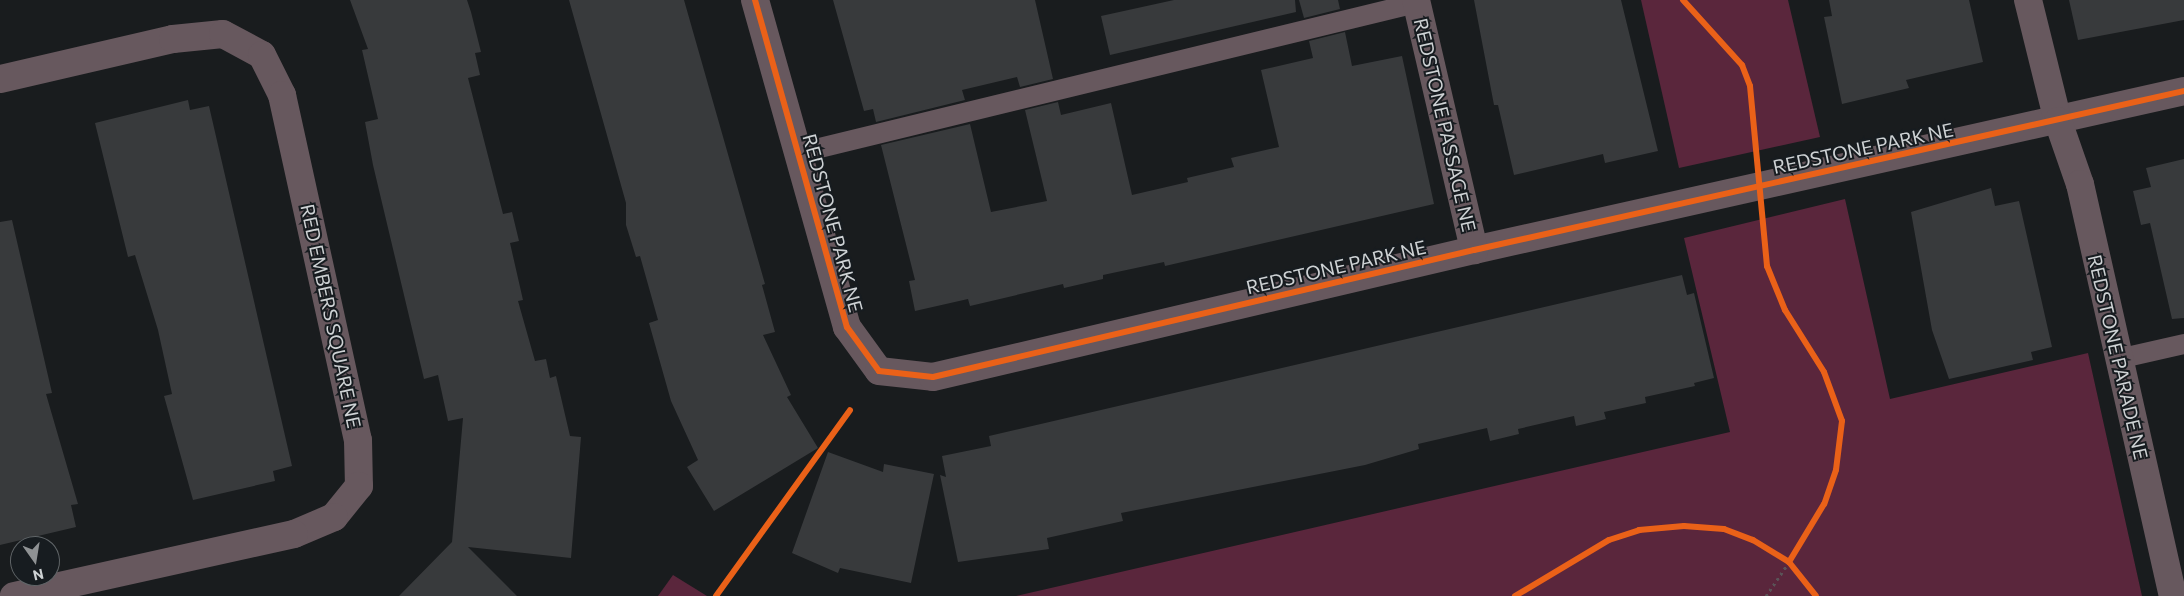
<!DOCTYPE html>
<style>
body{margin:0}
#map{position:relative;width:2184px;height:596px;overflow:hidden;background:#191c1e;font-family:Commissioner,sans-serif}
div>[style]{position:absolute}
.green>*{inset:0;background:#5a263c}
.building>*{inset:0;background:#383a3c}
.path>*{height:3px;margin-top:-1.5px;transform-origin:0;background:repeating-linear-gradient(90deg,#5a5357 0 2.5px,transparent 0 6.5px)}
.lane>*{height:20px;margin:-10px;padding:0 10px;transform-origin:10px;border-radius:10px;background:#67585e}
.street>*{height:28px;margin:-14px;padding:0 14px;transform-origin:14px;border-radius:14px;background:#67585e}
.cycleway>*{height:6px;margin:-3px;padding:0 3px;transform-origin:3px;border-radius:3px;background:#ea6118}
span{translate:-50% -50%;white-space:nowrap;text-align:center;line-height:1.15;-webkit-text-stroke:4px #171c20;paint-order:stroke}
.street-label{font-size:19px;color:#ced2d4}
.north{position:absolute;left:10px;top:536px;width:50px;height:50px;box-sizing:border-box;background:#171c20;border:1px solid #606568;border-radius:50%;rotate:167deg;font-size:14px;font-weight:700;line-height:20px;text-align:center;color:#ced2d4}
.north::after{content:'';display:block;margin:auto;width:18px;height:22px;background:#8f9294;clip-path:polygon(50% 0,100% 100%,50% 72%,0 100%)}
</style>
<div id="map">
<div class="green">
<div style="clip-path:polygon(1641px 0,1788px 0,1820px 137px,1679px 168px)"></div>
<div style="clip-path:polygon(1845px 199px,1890px 399px,2088px 353px,2142px 596px,1016px 596px,1730px 432px,1684px 238px)"></div>
<div style="clip-path:polygon(673px 575px,707px 596px,658px 596px)"></div>
</div>
<div class="building">
<div style="clip-path:polygon(350px 0,467px 0,471px 12px,481px 52px,475px 53px,480px 75px,468px 78px,503px 214px,512px 212px,519px 241px,510px 243px,523px 300px,518px 301px,535px 361px,546px 359px,550px 378px,556px 376px,570px 436px,581px 437px,571px 558px,468px 547px,517px 596px,399px 596px,452px 542px,463px 418px,448px 421px,438px 375px,424px 379px,373px 165px,365px 122px,378px 119px,362px 50px,368px 49px)"></div>
<div style="clip-path:polygon(569px 0,684px 0,765px 284px,762px 285px,775px 332px,763px 335px,791px 395px,787px 397px,818px 448px,714px 511px,687px 467px,698px 460px,671px 401px,649px 323px,658px 320px,640px 256px,636px 257px,626px 225px,626px 203px)"></div>
<div style="clip-path:polygon(833px 0,1035px 0,1053px 79px,1020px 87px,1017px 77px,962px 90px,965px 100px,876px 122px,873px 109px,864px 111px)"></div>
<div style="clip-path:polygon(1174px 0,1295px 0,1296px 12px,1110px 55px,1101px 16px)"></div>
<div style="clip-path:polygon(1299px 0,1338px 0,1340px 9px,1304px 18px)"></div>
<div style="clip-path:polygon(1474px 0,1621px 0,1658px 151px,1605px 163px,1603px 154px,1514px 175px,1498px 105px,1494px 105px)"></div>
<div style="clip-path:polygon(1829px 0,1969px 0,1983px 62px,1906px 80px,1909px 88px,1842px 104px,1824px 17px,1832px 16px)"></div>
<div style="clip-path:polygon(2069px 0,2184px 0,2184px 20px,2078px 40px)"></div>
<div style="clip-path:polygon(1345px 32px,1352px 66px,1402px 56px,1434px 204px,1165px 266px,1164px 262px,1103px 275px,1103px 279px,1064px 288px,1063px 284px,970px 306px,968px 299px,915px 311px,909px 281px,915px 280px,881px 145px,970px 124px,991px 212px,1047px 201px,1025px 110px,1058px 102px,1061px 115px,1111px 103px,1132px 195px,1188px 182px,1187px 178px,1234px 167px,1231px 158px,1279px 147px,1261px 70px,1313px 58px,1309px 41px)"></div>
<div style="clip-path:polygon(188px 100px,190px 110px,209px 106px,292px 466px,273px 471px,275px 481px,193px 500px,164px 396px,172px 394px,158px 330px,135px 255px,128px 257px,95px 123px)"></div>
<div style="clip-path:polygon(2184px 159px,2184px 318px,2172px 319px,2150px 223px,2141px 225px,2133px 191px,2151px 187px,2146px 168px)"></div>
<div style="clip-path:polygon(1991px 188px,1995px 206px,2019px 201px,2052px 347px,2031px 352px,2033px 360px,1949px 379px,1932px 330px,1911px 212px)"></div>
<div style="clip-path:polygon(12px 220px,52px 393px,46px 394px,78px 504px,71px 505px,76px 527px,0 545px,0 222px)"></div>
<div style="clip-path:polygon(1682px 275px,1687px 295px,1694px 293px,1714px 378px,1694px 383px,1695px 386px,1645px 397px,1646px 403px,1604px 412px,1606px 419px,1576px 426px,1574px 416px,1518px 429px,1519px 434px,1490px 441px,1487px 428px,1418px 444px,1419px 449px,1365px 465px,1121px 513px,1123px 521px,1047px 538px,1049px 549px,958px 562px,940px 475px,946px 477px,942px 456px,991px 446px,989px 436px)"></div>
<div style="clip-path:polygon(828px 452px,883px 472px,884px 464px,934px 474px,911px 583px,840px 568px,838px 573px,792px 553px)"></div>
</div>
<div class="path">
<div style="left:1766px;top:596px;width:41px;rotate:-55.9deg"></div>
</div>
<div class="lane">
<div style="left:799px;top:153px;width:635px;rotate:-13.66deg"></div>
<div style="left:2118px;top:359px;width:68px;rotate:-12.8deg"></div>
</div>
<div class="street">
<div style="left:755px;top:0;width:340px;rotate:74.3deg"></div>
<div style="left:847px;top:327px;width:54px;rotate:54deg"></div>
<div style="left:879px;top:371px;width:54px;rotate:6.3deg"></div>
<div style="left:933px;top:377px;width:556px;rotate:-13.21deg"></div>
<div style="left:1474px;top:250px;width:728px;rotate:-12.62deg"></div>
<div style="left:1416px;top:0;width:257px;rotate:76.9deg"></div>
<div style="left:2028px;top:0;width:125px;rotate:76.1deg"></div>
<div style="left:2058px;top:121px;width:67px;rotate:70.8deg"></div>
<div style="left:2080px;top:184px;width:422px;rotate:77.3deg"></div>
<div style="left:0;top:79px;width:178px;rotate:-13deg"></div>
<div style="left:173px;top:39px;width:50px;rotate:-5.7deg"></div>
<div style="left:223px;top:34px;width:44px;rotate:28.3deg"></div>
<div style="left:262px;top:55px;width:45px;rotate:63.4deg"></div>
<div style="left:282px;top:95px;width:353px;rotate:77.6deg"></div>
<div style="left:358px;top:440px;width:46px;rotate:88.8deg"></div>
<div style="left:359px;top:486px;width:40px;rotate:129deg"></div>
<div style="left:334px;top:517px;width:43px;rotate:157deg"></div>
<div style="left:294px;top:534px;width:287px;rotate:167.5deg"></div>
</div>
<div class="cycleway">
<div style="left:755px;top:0;width:340px;rotate:74.3deg"></div>
<div style="left:847px;top:327px;width:54px;rotate:54deg"></div>
<div style="left:879px;top:371px;width:54px;rotate:6.3deg"></div>
<div style="left:933px;top:377px;width:556px;rotate:-13.21deg"></div>
<div style="left:1474px;top:250px;width:728px;rotate:-12.62deg"></div>
<div style="left:1683px;top:0;width:88px;rotate:47.8deg"></div>
<div style="left:1742px;top:65px;width:22px;rotate:69deg"></div>
<div style="left:1750px;top:86px;width:181px;rotate:84.6deg"></div>
<div style="left:1767px;top:266px;width:48px;rotate:67.8deg"></div>
<div style="left:1785px;top:310px;width:73px;rotate:57.8deg"></div>
<div style="left:1824px;top:372px;width:52px;rotate:69.8deg"></div>
<div style="left:1842px;top:421px;width:49px;rotate:97deg"></div>
<div style="left:1836px;top:470px;width:36px;rotate:109deg"></div>
<div style="left:1824px;top:504px;width:68px;rotate:121.1deg"></div>
<div style="left:716px;top:596px;width:229px;rotate:-54.2deg"></div>
<div style="left:1515px;top:596px;width:109px;rotate:-30.8deg"></div>
<div style="left:1609px;top:540px;width:32px;rotate:-18deg"></div>
<div style="left:1639px;top:530px;width:45px;rotate:-5.1deg"></div>
<div style="left:1684px;top:526px;width:40px;rotate:4.3deg"></div>
<div style="left:1724px;top:529px;width:31px;rotate:21deg"></div>
<div style="left:1753px;top:540px;width:42px;rotate:31.4deg"></div>
<div style="left:1789px;top:562px;width:43px;rotate:51.5deg"></div>
</div>
<div class="street-label">
<span style="left:1445px;top:125px;rotate:77deg">REDSTONE PASSAGE NE</span>
<span style="left:1863px;top:148px;rotate:-12deg">REDSTONE PARK NE</span>
<span style="left:833px;top:223px;rotate:75deg">REDSTONE PARK NE</span>
<span style="left:1336px;top:267px;rotate:-13deg">REDSTONE PARK NE</span>
<span style="left:331px;top:316px;rotate:78deg">RED EMBERS SQUARE NE</span>
<span style="left:2118px;top:357px;rotate:77deg">REDSTONE PARADE NE</span>
</div>
<div class="north">N</div>
</div>
